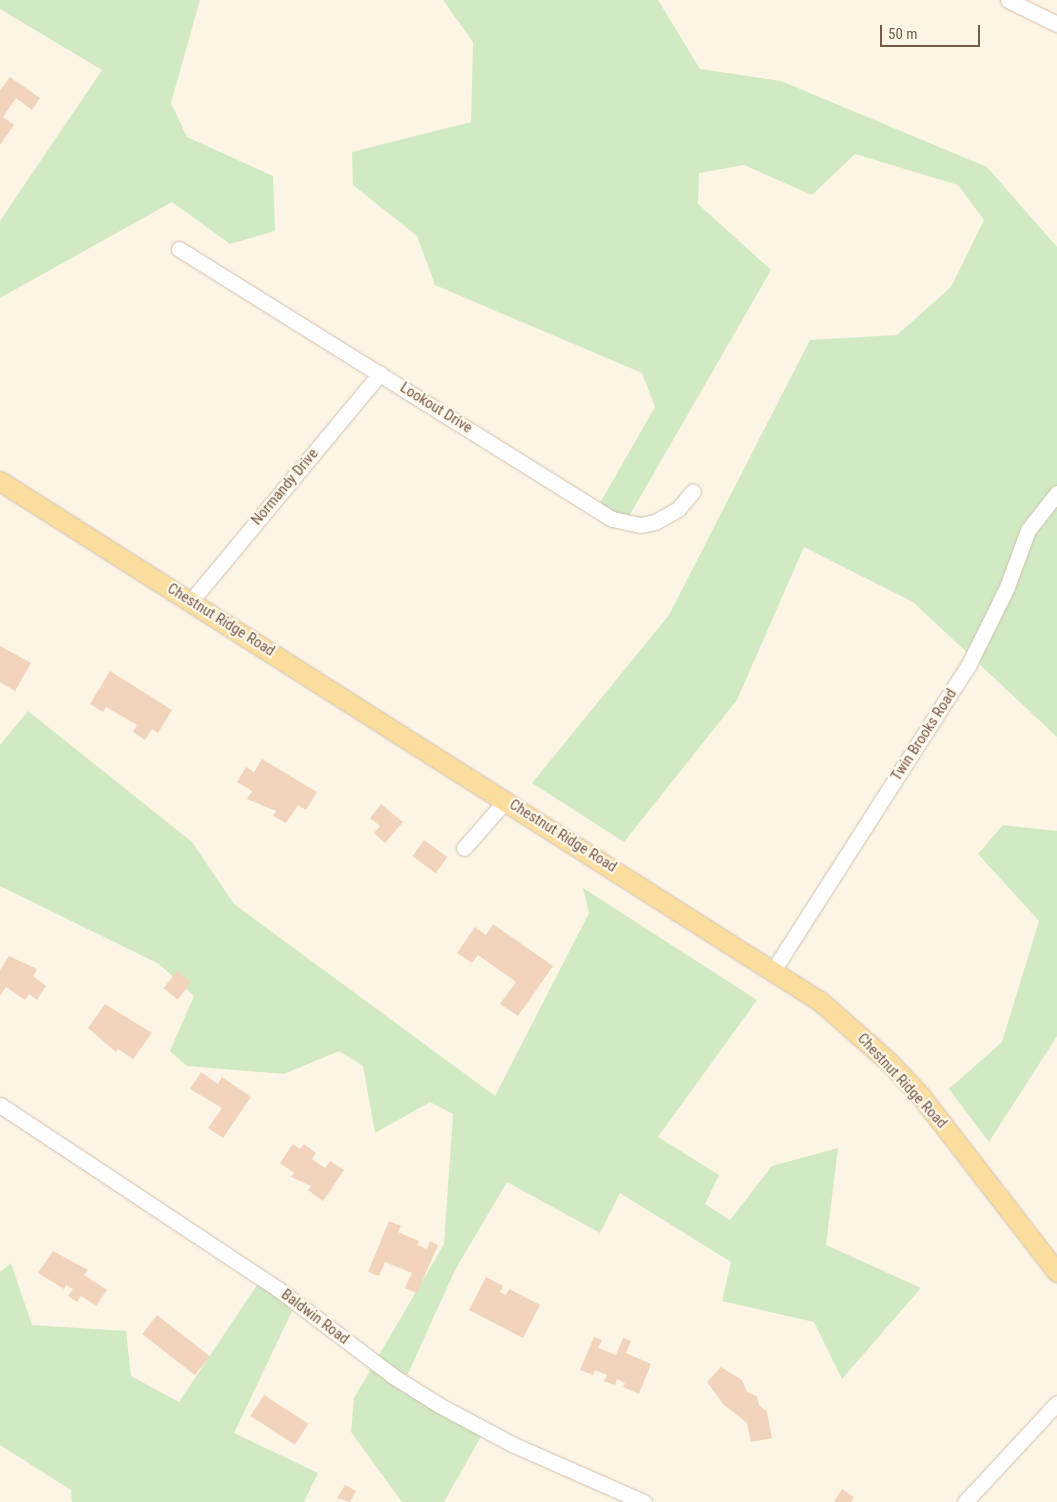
<!DOCTYPE html>
<style>
body{margin:0}
#map{position:relative;width:1057px;height:1502px;overflow:hidden;background:#fcf4e5;font-family:"Roboto Condensed",sans-serif}
div>[style]{position:absolute}
.green>*{inset:0;background:#d1eac3}
.building>*{inset:0;background:#f2d4bc;transform-origin:0 0}
.roads{filter:drop-shadow(0 0 1px #d0bfae) drop-shadow(0 0 1px #d0bfae)}
.minor>*{height:15px;margin:-7.5px;padding:0 7.5px;transform-origin:7.5px;border-radius:7.5px;background:#fff}
.major>*{height:19px;margin:-9.5px;padding:0 9.5px;transform-origin:9.5px;border-radius:9.5px;background:#fbdd9d}
span{translate:-50% -50%;white-space:nowrap;text-align:center;line-height:1.15;-webkit-text-stroke:4.5px #fff8eb;paint-order:stroke}
.street-label{font-size:15px;color:#765b4a}
.scale{position:absolute;left:880px;top:25px;width:100px;height:22px;box-sizing:border-box;border:2px solid #765b4a;border-top:0;padding-left:6px;font-size:15px;line-height:18px;white-space:nowrap;color:#765b4a;-webkit-text-stroke:4px #fff8eb;paint-order:stroke}
</style>
<div id="map">
<div class="green">
<div style="clip-path:polygon(0 0,200px 0,171px 103px,187px 137px,273px 176px,275px 231px,230px 244px,172px 202px,0 298px,0 221px,102px 70px,0 9px)"></div>
<div style="clip-path:polygon(443px 0,658px 0,700px 69px,781px 81px,987px 167px,1057px 247px,1057px 737px,913px 602px,804px 547px,737px 700px,624px 842px,532px 783px,669px 615px,810px 340px,897px 335px,951px 287px,984px 220px,958px 185px,855px 154px,812px 195px,744px 165px,699px 173px,698px 204px,771px 270px,628px 518px,596px 510px,655px 407px,642px 373px,435px 285px,417px 236px,353px 185px,352px 152px,471px 122px,473px 42px)"></div>
<div style="clip-path:polygon(28px 711px,192px 842px,234px 904px,495px 1096px,589px 913px,583px 888px,757px 1000px,658px 1137px,719px 1175px,705px 1204px,730px 1220px,772px 1166px,838px 1148px,826px 1245px,921px 1288px,842px 1379px,814px 1322px,722px 1301px,731px 1262px,620px 1193px,600px 1233px,507px 1182px,455px 1270px,402px 1387px,483px 1433px,444px 1502px,402px 1502px,351px 1432px,354px 1398px,444px 1244px,453px 1114px,430px 1102px,375px 1133px,363px 1066px,339px 1051px,284px 1074px,187px 1066px,170px 1051px,194px 996px,159px 964px,0 886px,0 745px)"></div>
<div style="clip-path:polygon(1003px 825px,1057px 831px,1057px 1036px,989px 1142px,949px 1089px,1002px 1042px,1039px 921px,978px 854px)"></div>
<div style="clip-path:polygon(11px 1263px,32px 1325px,126px 1331px,131px 1376px,179px 1402px,259px 1282px,294px 1307px,234px 1433px,318px 1473px,304px 1502px,72px 1502px,71px 1490px,0 1445px,0 1272px)"></div>
</div>
<div class="building">
<div style="clip-path:polygon(10px 77px,40px 98px,32px 110px,16px 98px,3px 117px,14px 125px,0 145px,0 90px)"></div>
<div style="clip-path:polygon(0 646px,31px 663px,15px 691px,0 682px)"></div>
<div style="clip-path:polygon(110px 671px,172px 710px,158px 733px,152px 729px,145px 740px,133px 732px,137px 725px,106px 707px,103px 712px,90px 704px)"></div>
<div style="clip-path:polygon(262px 759px,317px 792px,306px 810px,298px 805px,286px 823px,273px 816px,276px 811px,247px 799px,252px 791px,237px 782px,246px 767px,254px 772px)"></div>
<div style="clip-path:polygon(381px 804px,403px 822px,385px 843px,374px 833px,380px 826px,370px 818px)"></div>
<div style="left:424px;top:840px;width:29px;height:20px;rotate:36deg"></div>
<div style="clip-path:polygon(493px 924px,553px 966px,518px 1016px,500px 1004px,516px 982px,478px 955px,472px 963px,457px 953px,475px 927px,486px 935px)"></div>
<div style="clip-path:polygon(9px 956px,37px 969px,33px 976px,46px 986px,37px 1000px,29px 994px,25px 1000px,6px 987px,0 996px,0 970px)"></div>
<div style="left:177px;top:971px;width:18px;height:22px;rotate:38deg"></div>
<div style="clip-path:polygon(105px 1004px,152px 1033px,133px 1059px,118px 1049px,116px 1052px,88px 1028px)"></div>
<div style="clip-path:polygon(201px 1072px,218px 1084px,222px 1077px,251px 1097px,223px 1138px,208px 1128px,222px 1108px,190px 1089px)"></div>
<div style="clip-path:polygon(293px 1144px,300px 1149px,304px 1144px,316px 1153px,312px 1159px,325px 1168px,330px 1161px,344px 1170px,323px 1201px,308px 1190px,311px 1186px,291px 1177px,294px 1173px,280px 1163px)"></div>
<div style="clip-path:polygon(389px 1221px,401px 1226px,398px 1232px,419px 1241px,417px 1245px,427px 1249px,430px 1241px,438px 1245px,417px 1293px,405px 1288px,412px 1273px,385px 1262px,379px 1276px,368px 1272px)"></div>
<div style="clip-path:polygon(53px 1251px,88px 1270px,84px 1275px,107px 1290px,96px 1306px,81px 1296px,77px 1302px,68px 1296px,73px 1289px,66px 1285px,64px 1289px,38px 1273px)"></div>
<div style="clip-path:polygon(486px 1277px,503px 1286px,500px 1292px,506px 1295px,509px 1289px,540px 1305px,523px 1338px,469px 1310px)"></div>
<div style="left:157px;top:1315px;width:67px;height:24px;rotate:38deg"></div>
<div style="clip-path:polygon(594px 1337px,602px 1340px,598px 1348px,616px 1355px,623px 1338px,631px 1341px,626px 1353px,651px 1364px,639px 1394px,623px 1387px,625px 1383px,617px 1379px,615px 1385px,604px 1381px,607px 1375px,595px 1370px,593px 1375px,580px 1370px)"></div>
<div style="clip-path:polygon(721px 1367px,742px 1380px,747px 1392px,757px 1396px,759px 1405px,767px 1412px,772px 1438px,751px 1442px,747px 1423px,723px 1404px,707px 1382px)"></div>
<div style="left:264px;top:1395px;width:53px;height:25px;rotate:33deg"></div>
<div style="clip-path:polygon(345px 1485px,356px 1491px,350px 1502px,337px 1498px)"></div>
<div style="clip-path:polygon(842px 1489px,854px 1497px,851px 1502px,834px 1502px)"></div>
</div>
<div class="roads">
<div class="minor">
<div style="left:1008px;top:0;width:55px;rotate:26.1deg"></div>
<div style="left:179px;top:249px;width:510px;rotate:31.95deg"></div>
<div style="left:612px;top:519px;width:29px;rotate:12deg"></div>
<div style="left:640px;top:525px;width:15px;rotate:-11deg"></div>
<div style="left:655px;top:522px;width:26px;rotate:-29deg"></div>
<div style="left:678px;top:509px;width:23px;rotate:-50deg"></div>
<div style="left:191px;top:601px;width:296px;rotate:-50.3deg"></div>
<div style="left:464px;top:848px;width:64px;rotate:-48.8deg"></div>
<div style="left:774px;top:969px;width:360px;rotate:-57.4deg"></div>
<div style="left:968px;top:666px;width:88px;rotate:-63.7deg"></div>
<div style="left:1007px;top:587px;width:61px;rotate:-69.8deg"></div>
<div style="left:1028px;top:530px;width:47px;rotate:-51.9deg"></div>
<div style="left:0;top:1105px;width:333px;rotate:33.5deg"></div>
<div style="left:278px;top:1289px;width:144px;rotate:37.1deg"></div>
<div style="left:393px;top:1376px;width:54px;rotate:32.2deg"></div>
<div style="left:439px;top:1405px;width:85px;rotate:28.1deg"></div>
<div style="left:514px;top:1445px;width:142px;rotate:23.7deg"></div>
<div style="left:965px;top:1502px;width:135px;rotate:-47.1deg"></div>
</div>
<div class="major">
<div style="left:0;top:481px;width:972px;rotate:32.4deg"></div>
<div style="left:821px;top:1002px;width:91px;rotate:41.4deg"></div>
<div style="left:889px;top:1062px;width:45px;rotate:46.8deg"></div>
<div style="left:920px;top:1095px;width:224px;rotate:52.3deg"></div>
</div>
</div>
<div class="street-label">
<span style="left:436px;top:408px;rotate:32deg">Lookout Drive</span>
<span style="left:285px;top:487px;rotate:-50deg">Normandy Drive</span>
<span style="left:221px;top:620px;rotate:32deg">Chestnut Ridge Road</span>
<span style="left:924px;top:735px;rotate:-57deg">Twin Brooks Road</span>
<span style="left:563px;top:836px;rotate:32deg">Chestnut Ridge Road</span>
<span style="left:902px;top:1081px;rotate:47deg">Chestnut Ridge Road</span>
<span style="left:315px;top:1317px;rotate:37deg">Baldwin Road</span>
</div>
<div class="scale">50 m</div>
</div>
